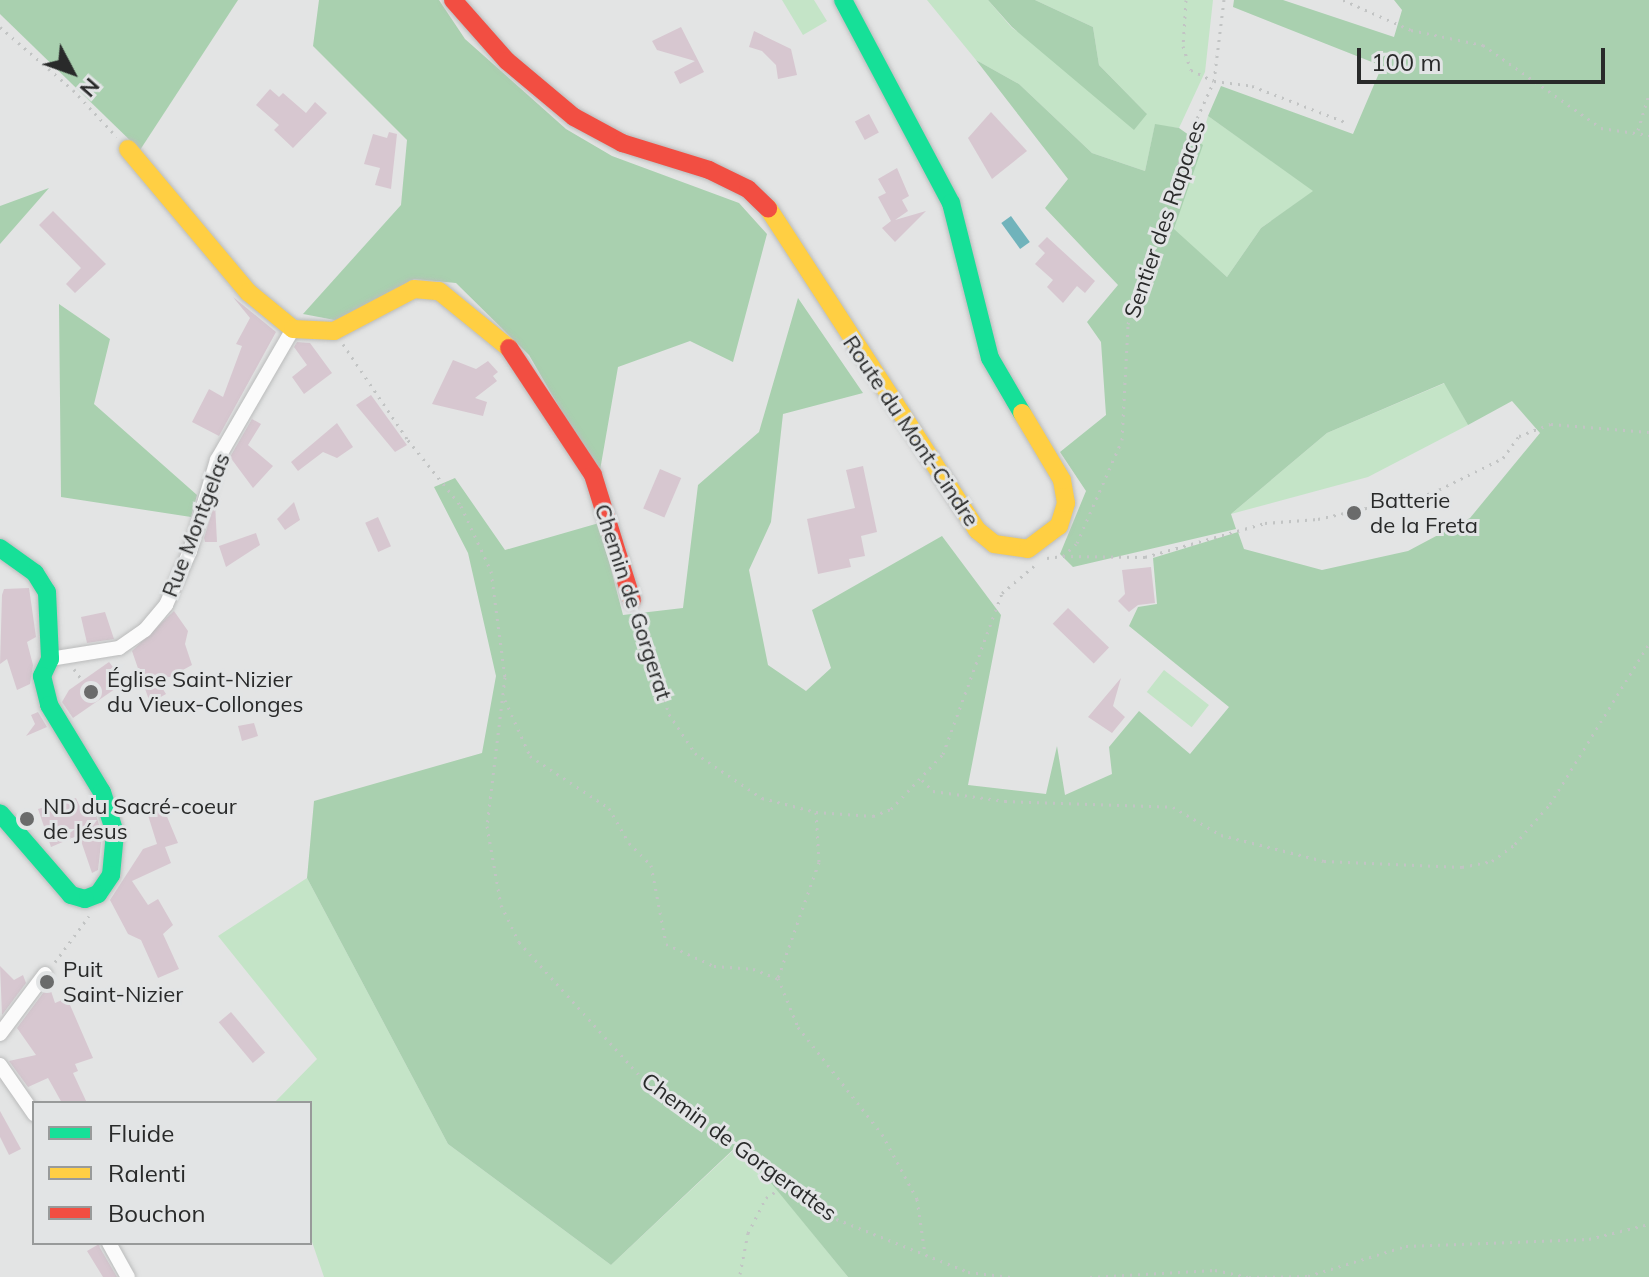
<!DOCTYPE html>
<meta charset="utf-8">
<style>
body{margin:0}
#map{position:relative;width:1649px;height:1277px;overflow:hidden;background:#e3e4e4;font-family:Mulish,sans-serif}
div>[style]{position:absolute}
.green>*{inset:0;background:#c4e4c7;transform-origin:0 0}
.forest>*{inset:0;background:#a9d0af}
.water>*{inset:0;background:#70b3bb;transform-origin:0 0}
.building>*{inset:0;background:#d7c7d0;transform-origin:0 0}
.path>*{height:3px;margin-top:-1.5px;transform-origin:0;background:repeating-linear-gradient(90deg,#c2c4c4 0 2px,transparent 0 8px)}
.roads{filter:drop-shadow(0 0 2px #babbbb) drop-shadow(0 0 2px #babbbb)}
.street>*{height:14px;margin:-7px;padding:0 7px;transform-origin:7px;border-radius:7px;background:#fbfbfb}
.fast>*{height:18px;margin:-9px;padding:0 9px;transform-origin:9px;border-radius:9px;background:#16e098}
.slow>*{height:18px;margin:-9px;padding:0 9px;transform-origin:9px;border-radius:9px;background:#ffcf43}
.jam>*{height:18px;margin:-9px;padding:0 9px;transform-origin:9px;border-radius:9px;background:#f24e42}
.dots>*{width:22px;height:22px;translate:-50% -50%;box-sizing:border-box;border:4px solid #e2e4e5;border-radius:50%}
span{translate:-50% -50%;white-space:nowrap;text-align:center;line-height:1.15;-webkit-text-stroke:6px #e2e4e5;paint-order:stroke}
.street-label{font-size:22px;color:#292a2a}
.poi-label{font-size:22px;color:#292a2a}
.left{translate:0 -50%;text-align:left}
.legend{position:absolute;left:32px;top:1101px;width:280px;height:144px;box-sizing:border-box;background:#e2e4e5;border:2px solid #989a9a;margin:0;padding:10px 14px;list-style:none;font-size:24px;color:#292a2a}
.legend li{display:flex;align-items:center;gap:16px;height:40px}
.legend b{width:40px;border:2px solid #989a9a}
.north{position:absolute;left:32px;top:32px;width:80px;height:80px;-webkit-text-stroke:6px #e2e4e5;paint-order:stroke;rotate:131deg;font-size:22px;font-weight:700;line-height:32px;text-align:center;color:#292a2a}
.north::after{content:'';display:block;margin:auto;width:28px;height:36px;background:#292a2a;clip-path:polygon(50% 0,100% 100%,50% 72%,0 100%)}
.scale{position:absolute;left:1357px;top:48px;width:248px;height:36px;box-sizing:border-box;border:4px solid #292a2a;border-top:0;padding-left:10px;font-size:24px;line-height:28px;white-space:nowrap;color:#292a2a;-webkit-text-stroke:6px #e2e4e5;paint-order:stroke}
</style>
<div id="map">
<div class="green">
<div style="clip-path:polygon(782px 0,814px 0,827px 21px,803px 35px)"></div>
<div style="clip-path:polygon(927px 0,988px 0,1012px 28px,1147px 114px,1099px 65px,1093px 27px,1035px 0,1213px 0,1205px 72px,1179px 128px,1155px 125px,1145px 171px,1092px 153px,1019px 84px,976px 60px)"></div>
<div style="clip-path:polygon(1208px 116px,1314px 191px,1261px 228px,1227px 277px,1174px 230px)"></div>
<div style="clip-path:polygon(1445px 383px,1468px 425px,1368px 477px,1231px 514px,1327px 433px)"></div>
<div style="left:1164px;top:670px;width:57px;height:28px;rotate:38deg"></div>
<div style="clip-path:polygon(307px 878px,448px 1144px,611px 1265px,740px 1144px,848px 1277px,324px 1277px,310px 1236px,310px 1103px,274px 1103px,317px 1059px,218px 936px)"></div>
</div>
<div class="forest">
<div style="clip-path:polygon(0 0,238px 0,140px 150px,0 14px)"></div>
<div style="clip-path:polygon(319px 0,439px 0,465px 39px,566px 129px,612px 156px,739px 203px,767px 234px,733px 362px,690px 341px,618px 367px,599px 476px,529px 355px,456px 283px,414px 279px,340px 321px,303px 314px,401px 205px,407px 140px,313px 46px)"></div>
<div style="clip-path:polygon(988px 0,1035px 0,1093px 27px,1099px 65px,1147px 114px,1134px 130px,1012px 27px)"></div>
<div style="clip-path:polygon(1234px 0,1283px 0,1394px 37px,1402px 10px,1394px 0,1649px 0,1649px 1277px,848px 1277px,739px 1144px,611px 1265px,448px 1144px,307px 878px,314px 801px,482px 753px,496px 676px,468px 553px,434px 487px,455px 478px,505px 550px,599px 523px,623px 615px,683px 608px,698px 485px,759px 432px,798px 298px,863px 393px,783px 414px,771px 522px,749px 570px,768px 665px,806px 691px,831px 668px,812px 610px,942px 536px,1001px 615px,968px 785px,1046px 794px,1057px 746px,1065px 795px,1112px 774px,1109px 747px,1139px 711px,1190px 754px,1229px 707px,1129px 626px,1138px 607px,1157px 604px,1153px 558px,1238px 532px,1244px 549px,1322px 570px,1408px 551px,1470px 518px,1540px 433px,1512px 401px,1468px 425px,1444px 383px,1327px 433px,1231px 514px,1236px 529px,1073px 567px,1060px 554px,1086px 491px,1060px 452px,1106px 415px,1101px 342px,1087px 322px,1118px 285px,1045px 208px,1068px 179px,976px 60px,1019px 84px,1092px 153px,1145px 171px,1155px 124px,1179px 128px,1203px 145px,1174px 229px,1227px 277px,1261px 228px,1313px 191px,1208px 116px,1221px 86px,1353px 134px,1382px 66px,1233px 7px)"></div>
<div style="clip-path:polygon(49px 188px,0 244px,0 206px)"></div>
<div style="clip-path:polygon(59px 304px,110px 339px,94px 404px,197px 495px,191px 517px,61px 497px)"></div>
</div>
<div class="water">
<div style="left:1011px;top:216px;width:32px;height:12px;rotate:54deg"></div>
</div>
<div class="building">
<div style="clip-path:polygon(681px 27px,704px 72px,680px 84px,674px 72px,695px 61px,657px 50px,652px 41px)"></div>
<div style="clip-path:polygon(754px 31px,791px 49px,797px 75px,778px 79px,776px 65px,762px 51px,749px 47px)"></div>
<div style="clip-path:polygon(270px 89px,279px 97px,283px 93px,306px 113px,315px 102px,327px 113px,293px 148px,274px 130px,279px 125px,256px 105px)"></div>
<div style="clip-path:polygon(991px 112px,1027px 151px,992px 179px,968px 138px)"></div>
<div style="left:869px;top:114px;width:21px;height:16px;rotate:62deg"></div>
<div style="clip-path:polygon(389px 132px,397px 134px,391px 189px,375px 185px,380px 168px,364px 164px,373px 134px,387px 138px)"></div>
<div style="clip-path:polygon(897px 168px,909px 196px,902px 200px,908px 211px,895px 220px,926px 211px,895px 242px,882px 228px,891px 221px,878px 197px,886px 193px,878px 179px)"></div>
<div style="clip-path:polygon(53px 211px,106px 264px,75px 293px,66px 284px,81px 268px,39px 225px)"></div>
<div style="clip-path:polygon(1047px 237px,1095px 281px,1085px 293px,1077px 286px,1063px 303px,1047px 287px,1053px 280px,1035px 264px,1045px 253px,1038px 246px)"></div>
<div style="clip-path:polygon(233px 297px,276px 332px,219px 436px,192px 422px,209px 389px,223px 397px,242px 346px,236px 344px,250px 318px)"></div>
<div style="clip-path:polygon(297px 342px,310px 343px,332px 373px,304px 394px,292px 377px,307px 365px,294px 347px)"></div>
<div style="clip-path:polygon(453px 360px,476px 369px,488px 361px,498px 372px,493px 376px,497px 381px,475px 398px,487px 402px,483px 416px,432px 404px)"></div>
<div style="clip-path:polygon(371px 395px,407px 445px,395px 452px,356px 405px)"></div>
<div style="clip-path:polygon(252px 419px,261px 424px,248px 445px,273px 466px,253px 488px,230px 457px)"></div>
<div style="clip-path:polygon(337px 423px,353px 447px,337px 458px,323px 452px,298px 471px,291px 462px)"></div>
<div style="clip-path:polygon(863px 466px,877px 532px,861px 536px,865px 556px,849px 559px,851px 567px,818px 574px,807px 519px,855px 508px,846px 470px)"></div>
<div style="left:660px;top:469px;width:23px;height:43px;rotate:23deg"></div>
<div style="clip-path:polygon(294px 502px,300px 520px,285px 530px,277px 519px)"></div>
<div style="clip-path:polygon(215px 503px,217px 542px,205px 542px,204px 538px)"></div>
<div style="left:378px;top:517px;width:32px;height:14px;rotate:66deg"></div>
<div style="clip-path:polygon(256px 533px,260px 545px,226px 567px,219px 546px)"></div>
<div style="clip-path:polygon(1151px 567px,1155px 603px,1138px 605px,1129px 612px,1118px 601px,1125px 594px,1122px 570px)"></div>
<div style="clip-path:polygon(29px 588px,36px 637px,27px 642px,33px 665px,30px 684px,17px 690px,7px 659px,0 664px,2px 595px,4px 589px)"></div>
<div style="left:1068px;top:608px;width:57px;height:22px;rotate:44deg"></div>
<div style="clip-path:polygon(174px 611px,188px 631px,185px 644px,192px 665px,159px 683px,166px 694px,150px 703px,132px 651px)"></div>
<div style="clip-path:polygon(105px 612px,114px 639px,87px 643px,81px 617px)"></div>
<div style="clip-path:polygon(109px 662px,125px 682px,73px 718px,62px 702px,69px 690px)"></div>
<div style="clip-path:polygon(1121px 678px,1113px 706px,1125px 717px,1112px 733px,1088px 717px)"></div>
<div style="clip-path:polygon(38px 712px,47px 727px,26px 736px,35px 724px,31px 715px)"></div>
<div style="clip-path:polygon(254px 723px,258px 736px,242px 741px,238px 726px)"></div>
<div style="clip-path:polygon(76px 798px,81px 809px,92px 803px,102px 834px,98px 870px,92px 873px,79px 835px,51px 847px,38px 809px)"></div>
<div style="clip-path:polygon(163px 807px,178px 843px,165px 847px,171px 863px,132px 881px,148px 905px,158px 899px,173px 925px,163px 934px,179px 969px,158px 978px,141px 940px,128px 934px,110px 900px,143px 849px,157px 844px,147px 812px)"></div>
<div style="clip-path:polygon(0 966px,14px 980px,23px 975px,26px 983px,2px 1015px)"></div>
<div style="clip-path:polygon(49px 985px,55px 1003px,67px 998px,93px 1058px,75px 1064px,78px 1071px,73px 1073px,87px 1103px,62px 1103px,48px 1078px,28px 1087px,9px 1061px,36px 1055px,17px 1028px)"></div>
<div style="left:231px;top:1012px;width:53px;height:16px;rotate:50deg"></div>
<div style="clip-path:polygon(0 1111px,21px 1149px,9px 1155px,0 1137px)"></div>
<div style="clip-path:polygon(99px 1244px,100px 1248px,117px 1277px,103px 1277px,87px 1251px)"></div>
</div>
<div class="path">
<div style="left:1186px;top:0;width:46px;rotate:93.7deg"></div>
<div style="left:1183px;top:46px;width:25px;rotate:72deg"></div>
<div style="left:1191px;top:70px;width:25px;rotate:26deg"></div>
<div style="left:1214px;top:81px;width:38px;rotate:7deg"></div>
<div style="left:1252px;top:86px;width:103px;rotate:21.1deg"></div>
<div style="left:1343px;top:0;width:74px;rotate:23.8deg"></div>
<div style="left:1411px;top:30px;width:74px;rotate:11.8deg"></div>
<div style="left:1483px;top:45px;width:144px;rotate:35.1deg"></div>
<div style="left:1601px;top:128px;width:49px;rotate:8.3deg"></div>
<div style="left:0;top:27px;width:96px;rotate:40.8deg"></div>
<div style="left:73px;top:90px;width:64px;rotate:46.9deg"></div>
<div style="left:1638px;top:130px;width:39px;rotate:-73deg"></div>
<div style="left:343px;top:344px;width:116px;rotate:55.9deg"></div>
<div style="left:408px;top:440px;width:85px;rotate:51.2deg"></div>
<div style="left:461px;top:506px;width:72px;rotate:65.2deg"></div>
<div style="left:491px;top:571px;width:107px;rotate:82.5deg"></div>
<div style="left:505px;top:677px;width:150px;rotate:96.9deg"></div>
<div style="left:487px;top:826px;width:80px;rotate:80deg"></div>
<div style="left:501px;top:905px;width:41px;rotate:64.1deg"></div>
<div style="left:519px;top:942px;width:195px;rotate:47.9deg"></div>
<div style="left:650px;top:1087px;width:111px;rotate:32.1deg"></div>
<div style="left:744px;top:1146px;width:110px;rotate:39.5deg"></div>
<div style="left:829px;top:1216px;width:150px;rotate:21.9deg"></div>
<div style="left:968px;top:1272px;width:43px;rotate:6.6deg"></div>
<div style="left:1063px;top:556px;width:82px;rotate:0.7deg"></div>
<div style="left:1145px;top:557px;width:125px;rotate:-15.8deg"></div>
<div style="left:1265px;top:523px;width:53px;rotate:-4.3deg"></div>
<div style="left:1318px;top:519px;width:117px;rotate:-12.8deg"></div>
<div style="left:1432px;top:493px;width:79px;rotate:-26.2deg"></div>
<div style="left:1503px;top:458px;width:27px;rotate:-54deg"></div>
<div style="left:1519px;top:436px;width:34px;rotate:-21deg"></div>
<div style="left:1551px;top:424px;width:98px;rotate:4.7deg"></div>
<div style="left:1047px;top:558px;width:16px;rotate:-7deg"></div>
<div style="left:1063px;top:556px;width:19px;rotate:-43deg"></div>
<div style="left:1077px;top:543px;width:112px;rotate:-66.4deg"></div>
<div style="left:1122px;top:440px;width:116px;rotate:-87deg"></div>
<div style="left:1128px;top:324px;width:186px;rotate:-72.4deg"></div>
<div style="left:1184px;top:147px;width:72px;rotate:-65.6deg"></div>
<div style="left:1214px;top:81px;width:82px;rotate:-83deg"></div>
<div style="left:637px;top:616px;width:103px;rotate:71.9deg"></div>
<div style="left:669px;top:714px;width:47px;rotate:56.3deg"></div>
<div style="left:695px;top:753px;width:81px;rotate:33.9deg"></div>
<div style="left:762px;top:798px;width:56px;rotate:14.5deg"></div>
<div style="left:816px;top:812px;width:57px;rotate:4deg"></div>
<div style="left:873px;top:816px;width:19px;rotate:-21deg"></div>
<div style="left:891px;top:809px;width:76px;rotate:-46.6deg"></div>
<div style="left:943px;top:754px;width:171px;rotate:-69.9deg"></div>
<div style="left:1002px;top:593px;width:42px;rotate:-40.2deg"></div>
<div style="left:74px;top:669px;width:14px;rotate:54deg"></div>
<div style="left:505px;top:700px;width:61px;rotate:65.9deg"></div>
<div style="left:530px;top:756px;width:95px;rotate:33.4deg"></div>
<div style="left:609px;top:808px;width:40px;rotate:60.3deg"></div>
<div style="left:629px;top:843px;width:31px;rotate:45deg"></div>
<div style="left:651px;top:865px;width:80px;rotate:79.2deg"></div>
<div style="left:666px;top:944px;width:53px;rotate:24.6deg"></div>
<div style="left:714px;top:966px;width:39px;rotate:4deg"></div>
<div style="left:753px;top:969px;width:26px;rotate:21deg"></div>
<div style="left:922px;top:780px;width:16px;rotate:45deg"></div>
<div style="left:933px;top:791px;width:73px;rotate:7.9deg"></div>
<div style="left:1005px;top:801px;width:168px;rotate:2deg"></div>
<div style="left:1173px;top:807px;width:56px;rotate:30.3deg"></div>
<div style="left:1221px;top:835px;width:106px;rotate:14.2deg"></div>
<div style="left:1324px;top:861px;width:138px;rotate:2.5deg"></div>
<div style="left:1462px;top:867px;width:31px;rotate:-11deg"></div>
<div style="left:1492px;top:861px;width:29px;rotate:-36deg"></div>
<div style="left:1515px;top:844px;width:53px;rotate:-48.8deg"></div>
<div style="left:1550px;top:804px;width:188px;rotate:-58.3deg"></div>
<div style="left:816px;top:812px;width:50px;rotate:86.6deg"></div>
<div style="left:819px;top:862px;width:123px;rotate:109.5deg"></div>
<div style="left:778px;top:978px;width:53px;rotate:67.8deg"></div>
<div style="left:798px;top:1027px;width:136px;rotate:51.9deg"></div>
<div style="left:882px;top:1134px;width:74px;rotate:61.7deg"></div>
<div style="left:917px;top:1199px;width:56px;rotate:81.7deg"></div>
<div style="left:55px;top:962px;width:57px;rotate:-53.5deg"></div>
<div style="left:740px;top:1274px;width:42px;rotate:-79deg"></div>
<div style="left:748px;top:1233px;width:39px;rotate:-63deg"></div>
<div style="left:766px;top:1198px;width:27px;rotate:-34deg"></div>
<div style="left:1090px;top:1277px;width:125px;rotate:-3.2deg"></div>
<div style="left:1215px;top:1270px;width:35px;rotate:12deg"></div>
<div style="left:1249px;top:1277px;width:59px;rotate:-1deg"></div>
<div style="left:1308px;top:1276px;width:102px;rotate:-17deg"></div>
<div style="left:1406px;top:1246px;width:183px;rotate:-2.2deg"></div>
<div style="left:1589px;top:1239px;width:62px;rotate:-14deg"></div>
</div>
<div class="roads">
<div class="street">
<div style="left:50px;top:659px;width:70px;rotate:-9.1deg"></div>
<div style="left:119px;top:648px;width:32px;rotate:-35deg"></div>
<div style="left:145px;top:630px;width:33px;rotate:-50deg"></div>
<div style="left:166px;top:605px;width:59px;rotate:-66deg"></div>
<div style="left:190px;top:551px;width:95px;rotate:-73.5deg"></div>
<div style="left:217px;top:460px;width:151px;rotate:-59.9deg"></div>
<div style="left:0;top:1034px;width:75px;rotate:-53.1deg"></div>
<div style="left:0;top:1065px;width:60px;rotate:55.2deg"></div>
<div style="left:109px;top:1243px;width:39px;rotate:61deg"></div>
</div>
<div class="fast">
<div style="left:843px;top:0;width:230px;rotate:62deg"></div>
<div style="left:951px;top:203px;width:160px;rotate:75.9deg"></div>
<div style="left:990px;top:358px;width:64px;rotate:59.8deg"></div>
<div style="left:0;top:548px;width:43px;rotate:35.5deg"></div>
<div style="left:35px;top:573px;width:22px;rotate:58deg"></div>
<div style="left:47px;top:592px;width:67px;rotate:87.4deg"></div>
<div style="left:50px;top:659px;width:19px;rotate:115deg"></div>
<div style="left:42px;top:676px;width:30px;rotate:76deg"></div>
<div style="left:49px;top:705px;width:102px;rotate:58.7deg"></div>
<div style="left:102px;top:792px;width:43px;rotate:72.4deg"></div>
<div style="left:115px;top:833px;width:42px;rotate:95.4deg"></div>
<div style="left:111px;top:875px;width:23px;rotate:124deg"></div>
<div style="left:98px;top:894px;width:14px;rotate:159deg"></div>
<div style="left:85px;top:899px;width:15px;rotate:-164deg"></div>
<div style="left:71px;top:895px;width:108px;rotate:-130.9deg"></div>
</div>
<div class="slow">
<div style="left:128px;top:149px;width:187px;rotate:50deg"></div>
<div style="left:248px;top:292px;width:58px;rotate:39.4deg"></div>
<div style="left:293px;top:329px;width:41px;rotate:2.8deg"></div>
<div style="left:334px;top:331px;width:90px;rotate:-27.7deg"></div>
<div style="left:414px;top:289px;width:25px;rotate:5deg"></div>
<div style="left:439px;top:291px;width:90px;rotate:39.2deg"></div>
<div style="left:768px;top:208px;width:384px;rotate:57deg"></div>
<div style="left:977px;top:530px;width:22px;rotate:39deg"></div>
<div style="left:994px;top:544px;width:34px;rotate:8deg"></div>
<div style="left:1028px;top:549px;width:39px;rotate:-37deg"></div>
<div style="left:1059px;top:526px;width:24px;rotate:-73deg"></div>
<div style="left:1066px;top:503px;width:23px;rotate:-100deg"></div>
<div style="left:1062px;top:480px;width:78px;rotate:-120.8deg"></div>
</div>
<div class="jam">
<div style="left:453px;top:0;width:81px;rotate:48.5deg"></div>
<div style="left:507px;top:61px;width:87px;rotate:39.9deg"></div>
<div style="left:574px;top:117px;width:55px;rotate:28.4deg"></div>
<div style="left:622px;top:143px;width:91px;rotate:17.2deg"></div>
<div style="left:709px;top:170px;width:43px;rotate:26deg"></div>
<div style="left:748px;top:189px;width:28px;rotate:44deg"></div>
<div style="left:509px;top:348px;width:152px;rotate:56.5deg"></div>
<div style="left:593px;top:475px;width:131px;rotate:72.7deg"></div>
</div>
</div>
<div class="dots">
<div style="left:1354px;top:513px;background:#6a6b6b"></div>
<div style="left:91px;top:692px;background:#6a6b6b"></div>
<div style="left:27px;top:819px;background:#6a6b6b"></div>
<div style="left:47px;top:982px;background:#6a6b6b"></div>
</div>
<div class="street-label">
<span style="left:1165px;top:219px;rotate:-71deg">Sentier des Rapaces</span>
<span style="left:911px;top:431px;rotate:56deg">Route du Mont-Cindre</span>
<span style="left:196px;top:525px;rotate:-69deg">Rue Montgelas</span>
<span style="left:633px;top:602px;rotate:72deg">Chemin de Gorgerat</span>
<span style="left:739px;top:1147px;rotate:36deg">Chemin de Gorgerattes</span>
</div>
<div class="poi-label">
<span class="left" style="left:1370px;top:513px">Batterie<br>de la Freta</span>
<span class="left" style="left:107px;top:692px">Église Saint-Nizier<br>du Vieux-Collonges</span>
<span class="left" style="left:43px;top:819px">ND du Sacré-coeur<br>de Jésus</span>
<span class="left" style="left:63px;top:982px">Puit<br>Saint-Nizier</span>
</div>
<ul class="legend">
<li><b style="height:10px;background:#16e098"></b>Fluide</li>
<li><b style="height:10px;background:#ffcf43"></b>Ralenti</li>
<li><b style="height:10px;background:#f24e42"></b>Bouchon</li>
</ul>
<div class="north">N</div>
<div class="scale">100 m</div>
</div>
